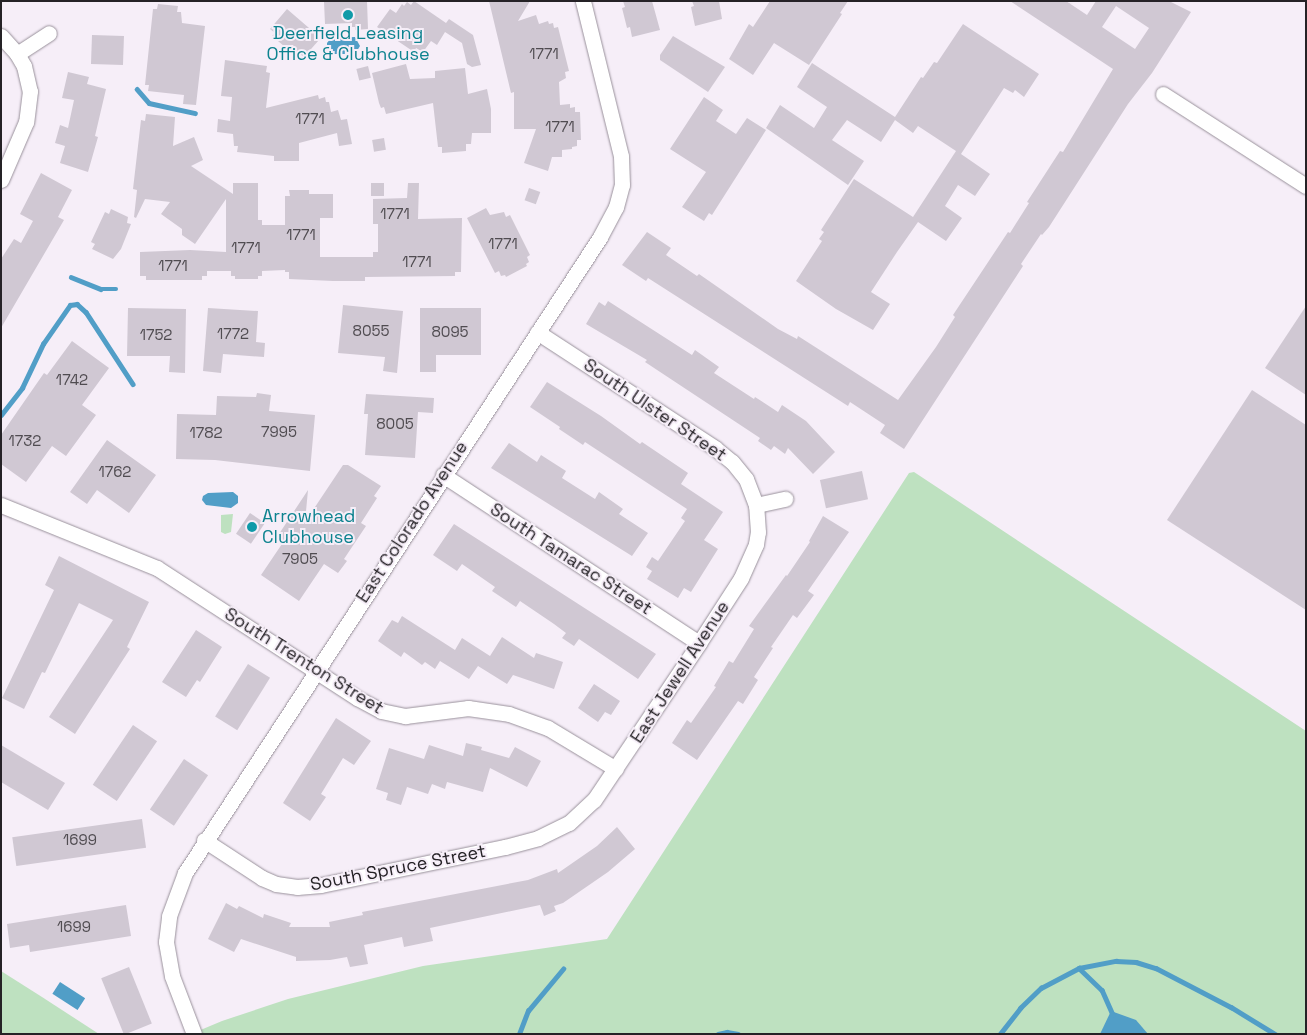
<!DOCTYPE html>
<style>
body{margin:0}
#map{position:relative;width:1307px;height:1035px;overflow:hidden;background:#f6eef8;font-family:"Space Grotesk",sans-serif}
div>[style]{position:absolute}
.green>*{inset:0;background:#bee1c0}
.water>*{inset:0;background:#519ec7;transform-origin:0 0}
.stream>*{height:4.5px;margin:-2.25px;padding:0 2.25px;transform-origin:2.25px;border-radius:2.25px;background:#519ec7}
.building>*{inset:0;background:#d0c8d3;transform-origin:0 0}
.roads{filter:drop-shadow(0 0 1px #99919b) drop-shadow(0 0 1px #99919b)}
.minor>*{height:15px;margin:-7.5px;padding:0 7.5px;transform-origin:7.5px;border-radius:7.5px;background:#fff}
.dots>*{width:14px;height:14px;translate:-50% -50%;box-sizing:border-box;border:2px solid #f6eef8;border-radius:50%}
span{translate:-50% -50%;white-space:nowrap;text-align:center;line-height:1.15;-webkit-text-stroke:4px #f6eef8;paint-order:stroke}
.number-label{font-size:15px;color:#504c51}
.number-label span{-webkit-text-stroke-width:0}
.culture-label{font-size:18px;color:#0d838f}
.left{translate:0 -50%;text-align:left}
.street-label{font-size:18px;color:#252226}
.frame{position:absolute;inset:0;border:2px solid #252226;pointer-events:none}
</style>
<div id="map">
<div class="green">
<div style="clip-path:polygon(914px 472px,1306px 731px,1306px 1034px,191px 1034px,222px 1021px,288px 999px,423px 966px,607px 939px,909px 473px)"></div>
<div style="clip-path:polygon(233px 514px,231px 532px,225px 534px,221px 532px,221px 515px)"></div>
<div style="clip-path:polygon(1px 971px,42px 997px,99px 1034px,1px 1034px)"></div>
</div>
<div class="water">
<div style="clip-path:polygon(355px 37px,360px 46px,355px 54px,332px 54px,327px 48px,327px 43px,331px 38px)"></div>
<div style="clip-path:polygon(233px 492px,238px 496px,238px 503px,231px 508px,206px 505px,202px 500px,203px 496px,208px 493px)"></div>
<div style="left:60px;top:982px;width:30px;height:14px;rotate:33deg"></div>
<div style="clip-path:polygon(1111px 1011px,1136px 1020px,1148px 1034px,1100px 1034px)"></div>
</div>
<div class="stream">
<div style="left:137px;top:89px;width:18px;rotate:49deg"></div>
<div style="left:149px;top:103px;width:47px;rotate:12.3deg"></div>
<div style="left:71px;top:277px;width:32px;rotate:22deg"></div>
<div style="left:101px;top:289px;width:15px"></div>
<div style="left:1px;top:415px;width:34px;rotate:-52deg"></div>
<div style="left:22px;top:388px;width:49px;rotate:-64.5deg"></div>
<div style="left:43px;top:344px;width:47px;rotate:-55.3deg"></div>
<div style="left:70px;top:305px;width:7px;rotate:-8deg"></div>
<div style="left:77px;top:304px;width:12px;rotate:42deg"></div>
<div style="left:86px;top:312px;width:86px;rotate:56.9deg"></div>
<div style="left:1079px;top:968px;width:32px;rotate:44deg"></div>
<div style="left:1102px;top:990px;width:27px;rotate:66deg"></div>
<div style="left:519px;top:1034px;width:25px;rotate:-69deg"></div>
<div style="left:528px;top:1011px;width:55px;rotate:-50.2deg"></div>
<div style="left:718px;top:1034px;width:9px;rotate:-13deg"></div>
<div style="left:727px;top:1032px;width:11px;rotate:10deg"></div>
<div style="left:1000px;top:1034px;width:33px;rotate:-52deg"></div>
<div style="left:1020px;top:1008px;width:29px;rotate:-44deg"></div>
<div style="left:1041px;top:988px;width:43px;rotate:-27.8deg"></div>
<div style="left:1079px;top:968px;width:38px;rotate:-11deg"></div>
<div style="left:1116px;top:961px;width:20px;rotate:3deg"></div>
<div style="left:1136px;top:962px;width:21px;rotate:17deg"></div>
<div style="left:1156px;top:968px;width:85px;rotate:27.5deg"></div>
<div style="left:1231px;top:1007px;width:52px;rotate:31.5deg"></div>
</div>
<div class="building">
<div style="clip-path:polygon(367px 1px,368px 29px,355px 30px,355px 27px,352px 27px,352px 23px,325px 24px,324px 2px)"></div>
<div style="clip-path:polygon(414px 1px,446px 23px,449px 19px,473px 35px,481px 65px,472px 67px,467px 64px,462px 43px,445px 32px,437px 45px,431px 41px,423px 52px,416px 48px,414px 52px,377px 27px,390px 9px,396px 13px,402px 4px,404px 6px,407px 2px,411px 5px)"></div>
<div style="clip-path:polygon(489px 1px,530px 1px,518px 21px,536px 15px,539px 24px,548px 21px,549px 24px,553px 23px,554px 28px,558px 27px,569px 71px,565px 72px,566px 78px,559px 82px,560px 105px,570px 104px,570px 108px,575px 107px,575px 112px,580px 112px,581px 140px,577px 140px,577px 146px,572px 147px,572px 149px,562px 150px,562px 157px,552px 157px,548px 171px,524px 163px,536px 129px,514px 129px,514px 92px,511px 93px)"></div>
<div style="clip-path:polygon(623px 1px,652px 1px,660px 30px,632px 37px,630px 27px,627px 28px,622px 8px,625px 7px)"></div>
<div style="clip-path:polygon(692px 1px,719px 1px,722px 19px,695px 26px,691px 7px,694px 6px)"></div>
<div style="clip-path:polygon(770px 1px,848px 1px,840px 13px,842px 14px,809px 65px,774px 43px,753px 75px,729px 59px,749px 24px,753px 27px)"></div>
<div style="clip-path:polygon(evenodd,1010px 1px,1066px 1px,1087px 15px,1096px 1px,1169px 1px,1191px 12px,1152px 73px,1128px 104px,1049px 227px,1042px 235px,1041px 234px,1021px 264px,1023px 266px,904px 449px,880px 433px,885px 425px,850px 402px,848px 406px,648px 278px,646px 281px,622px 265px,647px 232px,671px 248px,666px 255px,697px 276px,699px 274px,778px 329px,797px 339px,798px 336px,898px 400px,936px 347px,955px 317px,953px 315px,1008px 232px,1010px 233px,1029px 203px,1027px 202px,1060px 151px,1063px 152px,1113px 69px,1010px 1px,1116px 6px,1149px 28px,1135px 49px,1102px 27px,1116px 6px)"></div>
<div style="clip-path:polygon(158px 4px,178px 6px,177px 12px,181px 12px,182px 23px,205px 26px,196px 105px,183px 104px,184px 95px,148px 91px,149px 85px,145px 85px,153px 9px,157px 9px)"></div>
<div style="clip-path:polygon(287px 9px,316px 34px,314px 36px,319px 40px,304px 57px,300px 54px,297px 57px,272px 36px,275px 33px,270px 29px)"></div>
<div style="clip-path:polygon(963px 24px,1039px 74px,1024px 97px,1015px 90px,1013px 93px,1004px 88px,961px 154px,990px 174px,975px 196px,958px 185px,945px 206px,962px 218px,946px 241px,918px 222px,897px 252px,871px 292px,890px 304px,873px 330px,836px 309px,796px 281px,822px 241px,819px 239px,824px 232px,821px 230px,854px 179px,913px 217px,956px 151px,918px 126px,913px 133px,895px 120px,881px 142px,847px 120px,832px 140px,864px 161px,848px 185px,766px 128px,780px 105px,814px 128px,827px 107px,797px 87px,812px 63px,895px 117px,921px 77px,923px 78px,934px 62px,937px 63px)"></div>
<div style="left:92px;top:35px;width:32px;height:29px;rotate:2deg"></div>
<div style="clip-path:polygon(673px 36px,725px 67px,708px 92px,660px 60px,660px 55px)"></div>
<div style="clip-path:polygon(225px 60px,267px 66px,266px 72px,270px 73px,266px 108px,318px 95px,319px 99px,325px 97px,326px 102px,329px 102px,331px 112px,338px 110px,341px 120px,347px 119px,352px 144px,339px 146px,337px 133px,299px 143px,299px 161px,274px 161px,274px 156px,237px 152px,238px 146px,234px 146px,233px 134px,217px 132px,218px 119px,230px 121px,232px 97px,221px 96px)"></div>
<div style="clip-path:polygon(406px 64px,410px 79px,435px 78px,435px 71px,465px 68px,468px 94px,487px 89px,491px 109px,491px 133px,472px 133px,471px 144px,466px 144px,466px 151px,442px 153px,442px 147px,438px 147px,433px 103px,386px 114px,384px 107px,381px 108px,379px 103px,372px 73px)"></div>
<div style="left:368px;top:66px;width:12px;height:12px;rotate:76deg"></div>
<div style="clip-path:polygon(68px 72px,89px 77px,87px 84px,106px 89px,95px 136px,98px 137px,88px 172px,60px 163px,65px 146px,55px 143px,60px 125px,68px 128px,74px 100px,62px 98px)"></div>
<div style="clip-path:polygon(704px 97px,723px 110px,716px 121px,736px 134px,747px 118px,766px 130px,712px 215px,709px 213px,704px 221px,682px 207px,706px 172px,670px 149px)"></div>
<div style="clip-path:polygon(146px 114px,175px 117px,173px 146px,194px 137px,203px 160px,191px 166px,233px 194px,233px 183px,258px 183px,258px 220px,262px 220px,262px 225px,285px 225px,285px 196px,290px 196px,289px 190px,309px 190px,309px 194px,333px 194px,333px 218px,320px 218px,320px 257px,373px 257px,373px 252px,378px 252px,378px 224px,373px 224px,373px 199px,407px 198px,408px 183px,419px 183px,418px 219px,462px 218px,461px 272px,455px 272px,455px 276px,365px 277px,365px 281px,333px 281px,289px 279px,289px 272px,285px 272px,285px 270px,262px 271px,262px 276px,258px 276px,258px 279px,235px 279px,235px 276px,231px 276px,231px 271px,207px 271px,207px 276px,202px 276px,202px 280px,146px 280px,146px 276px,140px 276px,140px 252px,190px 250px,226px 252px,226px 199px,195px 244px,182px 235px,182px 229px,161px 214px,170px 202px,145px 199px,136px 218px,134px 217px,137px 190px,133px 189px,141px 120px,145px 121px)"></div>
<div style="left:384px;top:138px;width:12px;height:12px;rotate:81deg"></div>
<div style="clip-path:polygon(41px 173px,72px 190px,58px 217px,64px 220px,1px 328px,1px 259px,14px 239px,21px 243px,33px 221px,20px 214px)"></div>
<div style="left:371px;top:183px;width:13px;height:13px"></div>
<div style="left:529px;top:188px;width:12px;height:13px;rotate:20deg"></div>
<div style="clip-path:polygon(486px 208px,490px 215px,504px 212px,506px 217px,510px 215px,530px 255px,527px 257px,529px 262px,526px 264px,527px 266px,506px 277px,505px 275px,501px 276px,499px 271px,495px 273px,467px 218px)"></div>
<div style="clip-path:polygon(111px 209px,128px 217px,127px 223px,131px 224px,121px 249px,113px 259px,92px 249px,95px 244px,91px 242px,105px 212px,109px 214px)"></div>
<div style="clip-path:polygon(608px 301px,692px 355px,695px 350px,719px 367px,714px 373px,754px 399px,755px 397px,778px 412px,782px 405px,806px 421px,835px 452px,813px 474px,788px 448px,785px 454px,774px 446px,771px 450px,758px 441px,760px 438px,645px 362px,647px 360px,586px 324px,599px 302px,605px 306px)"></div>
<div style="clip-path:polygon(343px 305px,403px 311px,397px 373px,383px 371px,385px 357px,338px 353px)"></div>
<div style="clip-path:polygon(1306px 306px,1306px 395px,1265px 368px)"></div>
<div style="clip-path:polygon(128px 308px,186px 309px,185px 373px,169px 372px,170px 356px,127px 356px)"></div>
<div style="clip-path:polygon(208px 308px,258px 311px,256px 342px,265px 343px,264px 357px,223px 354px,221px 373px,203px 371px)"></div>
<div style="clip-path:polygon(420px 308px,481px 308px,481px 355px,436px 355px,436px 372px,420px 372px)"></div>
<div style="clip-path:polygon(72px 341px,109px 368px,82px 405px,96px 415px,66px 456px,52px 446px,26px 482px,1px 464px,1px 435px,44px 373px,47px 375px)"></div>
<div style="clip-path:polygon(547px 382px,601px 416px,640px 444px,642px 442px,688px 473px,681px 484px,723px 512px,704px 540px,718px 549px,691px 592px,684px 588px,678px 598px,647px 579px,652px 571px,646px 567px,652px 557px,658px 561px,685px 521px,681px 518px,687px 509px,585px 442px,583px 445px,559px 429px,560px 427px,530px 407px)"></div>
<div style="clip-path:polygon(1252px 390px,1306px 425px,1306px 610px,1167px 520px)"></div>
<div style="clip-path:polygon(257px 393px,271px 395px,269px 411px,315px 415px,310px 471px,215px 460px,176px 459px,177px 414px,216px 415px,217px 396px,256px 397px)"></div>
<div style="clip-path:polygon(366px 394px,434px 398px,433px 413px,418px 412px,415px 458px,365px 455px,368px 414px,364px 414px)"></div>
<div style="clip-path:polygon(107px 440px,156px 475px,129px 513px,97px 490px,87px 504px,70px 492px)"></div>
<div style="clip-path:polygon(509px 443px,537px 462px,541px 455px,566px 471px,562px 478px,595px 499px,599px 492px,623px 509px,619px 514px,648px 533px,632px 556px,491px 468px)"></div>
<div style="clip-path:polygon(343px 465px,348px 465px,381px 486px,374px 496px,377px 498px,361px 523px,366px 526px,344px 559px,347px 561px,338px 573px,324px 564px,299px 601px,261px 575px,284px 541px,277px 537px,308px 490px,305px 522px)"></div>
<div style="left:862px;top:471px;width:29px;height:43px;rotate:78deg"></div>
<div style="left:250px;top:513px;width:18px;height:25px;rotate:34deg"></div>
<div style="clip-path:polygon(823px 516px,849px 532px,808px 591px,814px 595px,797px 618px,793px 615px,771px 647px,773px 648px,754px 677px,758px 680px,743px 704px,738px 701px,697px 760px,672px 743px,687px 720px,691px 723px,716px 687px,714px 686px,729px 661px,733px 663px,754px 629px,749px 626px,786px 575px,787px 576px,810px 542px,809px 541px)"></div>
<div style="clip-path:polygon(454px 524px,656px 654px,638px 679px,579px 639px,574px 646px,562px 638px,566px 633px,554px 624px,520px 601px,516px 607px,492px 591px,495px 587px,462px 564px,457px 571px,433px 555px)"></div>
<div style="clip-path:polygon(59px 556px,149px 602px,127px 647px,130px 649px,75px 734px,49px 717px,113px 620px,79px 603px,45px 673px,42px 672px,24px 709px,2px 698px,54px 590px,45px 585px)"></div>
<div style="clip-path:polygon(402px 616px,455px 650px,462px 638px,490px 656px,502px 637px,534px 658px,536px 653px,563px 662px,554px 689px,513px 675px,507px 684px,478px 666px,469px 679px,440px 661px,435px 669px,425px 662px,422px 665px,404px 652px,401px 657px,378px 641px,392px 620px,398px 623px)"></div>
<div style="clip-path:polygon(196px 630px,222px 647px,200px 682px,197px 680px,186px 697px,162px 682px)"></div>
<div style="left:248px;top:664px;width:26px;height:62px;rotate:32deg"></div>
<div style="clip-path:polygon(594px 684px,620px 701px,611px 715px,605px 712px,598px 722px,578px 708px)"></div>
<div style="clip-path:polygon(336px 718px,371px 741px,354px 765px,343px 758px,321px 794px,326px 797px,310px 821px,283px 803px)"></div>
<div style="left:133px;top:725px;width:29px;height:72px;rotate:34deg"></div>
<div style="clip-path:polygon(466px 743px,482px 747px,481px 750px,509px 758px,515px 747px,541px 761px,527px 787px,490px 768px,483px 792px,447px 782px,445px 789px,432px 784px,428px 794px,407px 787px,401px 805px,386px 800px,388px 793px,376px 789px,389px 748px,424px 759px,429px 745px,463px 756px)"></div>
<div style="clip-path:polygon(1px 745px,65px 783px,48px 810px,1px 782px)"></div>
<div style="left:184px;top:759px;width:29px;height:61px;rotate:34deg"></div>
<div style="left:142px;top:819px;width:29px;height:131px;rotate:82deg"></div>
<div style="clip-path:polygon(617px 827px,635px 849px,608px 872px,563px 903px,554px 906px,556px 911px,544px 916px,540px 905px,430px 928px,433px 941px,404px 947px,402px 937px,364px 945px,368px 964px,350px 967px,347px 957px,330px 960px,296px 961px,296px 957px,241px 939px,234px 952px,208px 939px,226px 903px,237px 909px,239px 906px,263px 918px,264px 914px,291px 923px,289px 927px,330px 927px,329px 922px,363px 915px,362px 912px,528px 880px,557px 869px,558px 873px,597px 846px)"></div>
<div style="clip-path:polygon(126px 905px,131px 936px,30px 952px,29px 945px,10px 948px,7px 924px)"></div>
<div style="left:129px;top:967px;width:61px;height:30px;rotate:68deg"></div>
</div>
<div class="roads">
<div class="minor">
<div style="left:1px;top:36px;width:24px;rotate:48deg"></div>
<div style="left:17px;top:54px;width:14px;rotate:60deg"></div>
<div style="left:24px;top:66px;width:26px;rotate:77deg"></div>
<div style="left:30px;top:91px;width:31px;rotate:97deg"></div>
<div style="left:26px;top:122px;width:63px;rotate:113.3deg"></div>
<div style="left:17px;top:54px;width:38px;rotate:-33deg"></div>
<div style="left:1163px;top:94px;width:170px;rotate:32.8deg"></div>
<div style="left:443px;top:475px;width:306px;rotate:33.3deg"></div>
<div style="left:1px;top:505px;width:168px;rotate:22deg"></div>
<div style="left:157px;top:568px;width:239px;rotate:33deg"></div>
<div style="left:357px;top:698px;width:27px;rotate:28deg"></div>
<div style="left:381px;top:711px;width:25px;rotate:12deg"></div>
<div style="left:405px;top:716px;width:64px;rotate:-7.2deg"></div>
<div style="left:468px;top:708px;width:41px;rotate:8.3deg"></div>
<div style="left:509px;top:714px;width:41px;rotate:19.7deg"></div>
<div style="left:548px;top:728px;width:79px;rotate:31.1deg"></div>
<div style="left:756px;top:505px;width:30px;rotate:-12deg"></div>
<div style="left:204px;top:840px;width:69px;rotate:33.2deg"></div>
<div style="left:262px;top:878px;width:15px;rotate:23deg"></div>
<div style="left:276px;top:884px;width:21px;rotate:8deg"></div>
<div style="left:297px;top:887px;width:24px;rotate:-5deg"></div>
<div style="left:321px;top:885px;width:188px;rotate:-11.7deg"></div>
<div style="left:505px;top:847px;width:34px;rotate:-15deg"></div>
<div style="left:538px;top:838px;width:34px;rotate:-26deg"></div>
<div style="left:569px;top:823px;width:34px;rotate:-43deg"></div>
<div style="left:594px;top:800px;width:189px;rotate:-56.2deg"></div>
<div style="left:699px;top:643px;width:77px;rotate:-57.1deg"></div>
<div style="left:741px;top:578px;width:37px;rotate:-66deg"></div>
<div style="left:756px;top:544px;width:12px;rotate:-81deg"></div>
<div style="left:758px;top:532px;width:27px;rotate:-94deg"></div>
<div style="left:756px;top:505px;width:28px;rotate:-111deg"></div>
<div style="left:746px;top:479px;width:22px;rotate:-129deg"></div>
<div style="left:732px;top:462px;width:22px;rotate:-141deg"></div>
<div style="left:715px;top:448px;width:212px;rotate:-146.9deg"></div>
<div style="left:194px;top:1034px;width:62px;rotate:-110.8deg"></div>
<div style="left:172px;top:976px;width:35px;rotate:-100deg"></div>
<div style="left:166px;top:942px;width:26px;rotate:-83deg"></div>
<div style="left:169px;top:916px;width:46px;rotate:-69.6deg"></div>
<div style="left:185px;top:873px;width:759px;rotate:-56.87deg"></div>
<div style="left:600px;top:237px;width:34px;rotate:-62deg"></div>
<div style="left:616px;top:207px;width:23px;rotate:-75deg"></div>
<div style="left:622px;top:185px;width:29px;rotate:-92deg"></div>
<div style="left:621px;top:156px;width:160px;rotate:-103.8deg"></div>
</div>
</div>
<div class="dots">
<div style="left:348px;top:15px;background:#0f9aa8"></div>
<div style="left:252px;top:527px;background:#0f9aa8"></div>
</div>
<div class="number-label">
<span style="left:544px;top:54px">1771</span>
<span style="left:310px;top:119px">1771</span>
<span style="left:560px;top:127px">1771</span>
<span style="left:395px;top:214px">1771</span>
<span style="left:301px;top:235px">1771</span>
<span style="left:503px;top:244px">1771</span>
<span style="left:246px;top:248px">1771</span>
<span style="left:417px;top:262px">1771</span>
<span style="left:173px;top:266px">1771</span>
<span style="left:371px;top:331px">8055</span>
<span style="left:450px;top:332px">8095</span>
<span style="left:233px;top:334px">1772</span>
<span style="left:156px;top:335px">1752</span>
<span style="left:72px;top:380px">1742</span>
<span style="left:395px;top:424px">8005</span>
<span style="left:279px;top:432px">7995</span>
<span style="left:206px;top:433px">1782</span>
<span style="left:25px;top:441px">1732</span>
<span style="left:115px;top:472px">1762</span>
<span style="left:300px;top:559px">7905</span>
<span style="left:80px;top:840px">1699</span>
<span style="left:74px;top:927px">1699</span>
</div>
<div class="culture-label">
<span style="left:348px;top:44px">Deerfield Leasing<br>Office &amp; Clubhouse</span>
<span class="left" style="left:262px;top:527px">Arrowhead<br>Clubhouse</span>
</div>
<div class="street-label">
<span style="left:655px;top:410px;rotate:34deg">South Ulster Street</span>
<span style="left:412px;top:522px;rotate:-57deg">East Colorado Avenue</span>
<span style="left:571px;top:559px;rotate:33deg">South Tamarac Street</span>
<span style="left:304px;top:661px;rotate:32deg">South Trenton Street</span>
<span style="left:680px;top:672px;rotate:-57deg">East Jewell Avenue</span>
<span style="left:398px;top:868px;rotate:-11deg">South Spruce Street</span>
</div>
<div class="frame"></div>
</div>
